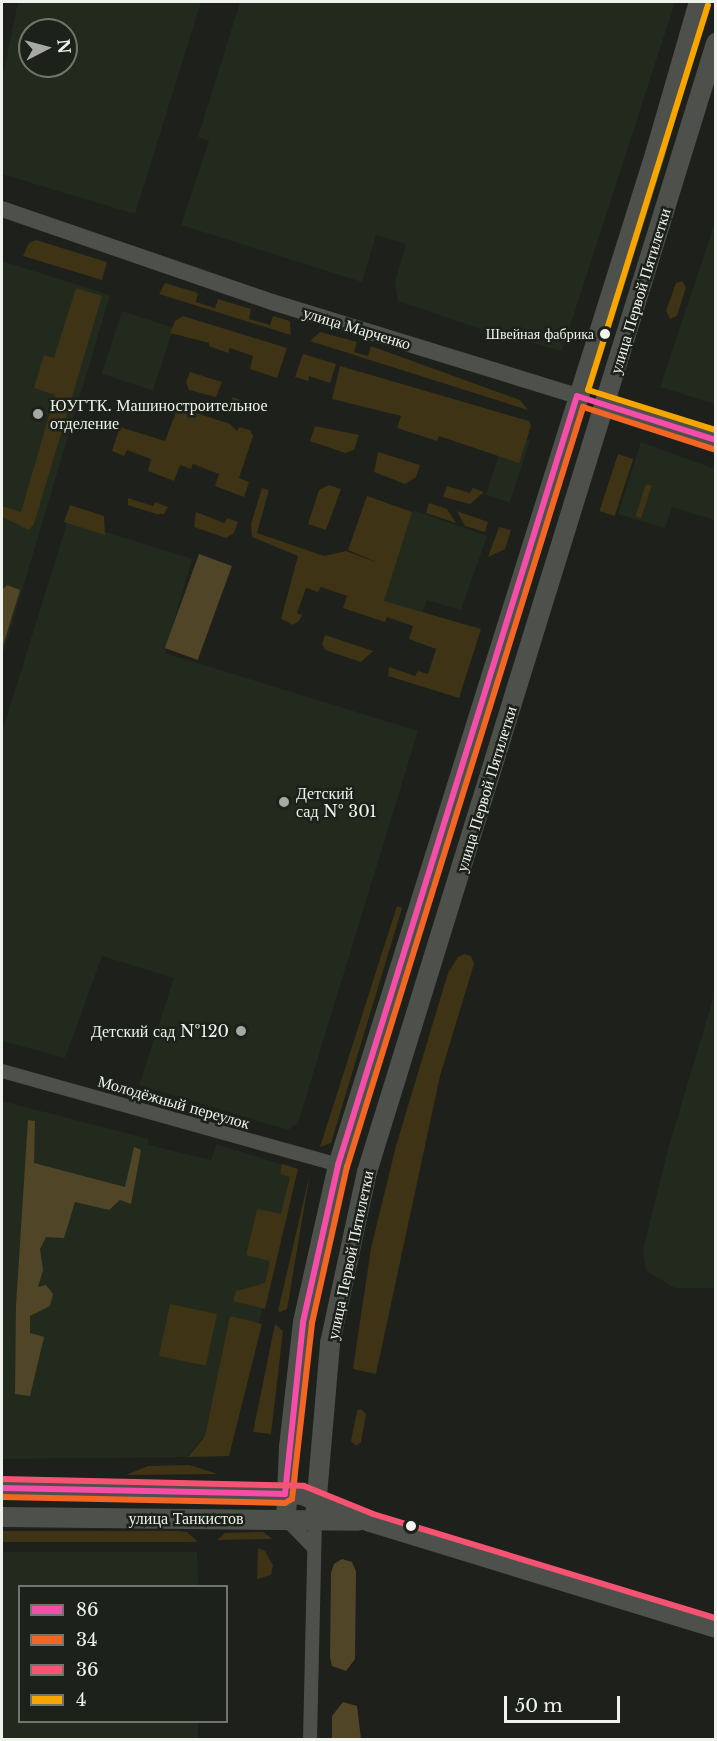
<!DOCTYPE html>
<meta charset="utf-8">
<style>
body{margin:0}
#map{position:relative;width:717px;height:1741px;overflow:hidden;background:#1d201b;font-family:"Libre Baskerville",serif}
div>[style]{position:absolute}
.built>*{inset:0;background:#222a1e;transform-origin:0 0}
.green>*{inset:0;background:#3e3314;transform-origin:0 0}
.forest>*{inset:0;background:#514527;transform-origin:0 0}
.minor>*{height:14px;margin:-7px;padding:0 7px;transform-origin:7px;border-radius:7px;background:#4e504c}
.tertiary>*{height:16px;margin:-8px;padding:0 8px;transform-origin:8px;border-radius:8px;background:#4e504c}
.secondary>*{height:20px;margin:-10px;padding:0 10px;transform-origin:10px;border-radius:10px;background:#4e504c}
.bus-1>*{height:6px;margin:-3px;padding:0 3px;transform-origin:3px;border-radius:3px;background:#f54da8}
.bus-2>*{height:6px;margin:-3px;padding:0 3px;transform-origin:3px;border-radius:3px;background:#f26522}
.bus-3>*{height:6px;margin:-3px;padding:0 3px;transform-origin:3px;border-radius:3px;background:#f65372}
.bus-4>*{height:6px;margin:-3px;padding:0 3px;transform-origin:3px;border-radius:3px;background:#f7a600}
.dots>*{width:16px;height:16px;translate:-50% -50%;box-sizing:border-box;border:3px solid #1c2219;border-radius:50%}
span{translate:-50% -50%;white-space:nowrap;text-align:center;line-height:1.15;-webkit-text-stroke:5px #1c2219;paint-order:stroke}
.bus-label{font-size:14px;color:#eff3ed}
.right{translate:-100% -50%;text-align:right}
.street-label{font-size:16px;color:#eff3ed}
.poi-label{font-size:16px;color:#eff3ed}
.left{translate:0 -50%;text-align:left}
.frame{position:absolute;inset:0;border:3px solid #eff3ed;pointer-events:none}
.legend{position:absolute;left:18px;top:1585px;width:210px;height:138px;box-sizing:border-box;background:#1c2219;border:2px solid #70766e;margin:0;padding:8px 10px;list-style:none;font-size:18px;color:#eff3ed}
.legend li{display:flex;align-items:center;gap:12px;height:30px}
.legend b{width:30px;border:2px solid #70766e}
.north{position:absolute;left:18px;top:18px;width:60px;height:60px;box-sizing:border-box;background:#1c2219;border:2px solid #70766e;border-radius:50%;rotate:84deg;font-size:16px;font-weight:700;line-height:24px;text-align:center;color:#eff3ed}
.north::after{content:'';display:block;margin:auto;width:21px;height:27px;background:#a6a9a4;clip-path:polygon(50% 0,100% 100%,50% 72%,0 100%)}
.scale{position:absolute;left:504px;top:1696px;width:116px;height:27px;box-sizing:border-box;border:3px solid #eff3ed;border-top:0;padding-left:8px;font-size:18px;line-height:21px;white-space:nowrap;color:#eff3ed;-webkit-text-stroke:4px #1c2219;paint-order:stroke}
</style>
<div id="map">
<div class="built">
<div style="clip-path:polygon(evenodd,18px 2px,201px 2px,135px 214px,2px 174px,2px 80px,18px 2px,30px 30px,66px 30px,66px 66px,30px 66px,30px 30px)"></div>
<div style="clip-path:polygon(240px 2px,675px 2px,562px 351px,478px 328px,398px 301px,395px 282px,406px 244px,376px 235px,362px 282px,181px 225px,209px 141px,198px 137px)"></div>
<div style="clip-path:polygon(715px 223px,715px 404px,660px 387px)"></div>
<div style="clip-path:polygon(2px 261px,110px 295px,2px 658px)"></div>
<div style="left:122px;top:311px;width:54px;height:66px;rotate:18deg"></div>
<div style="left:506px;top:433px;width:25px;height:65px;rotate:18deg"></div>
<div style="clip-path:polygon(641px 442px,715px 469px,715px 520px,672px 507px,665px 528px,618px 514px)"></div>
<div style="clip-path:polygon(413px 510px,487px 536px,461px 610px,427px 600px,421px 617px,380px 602px)"></div>
<div style="clip-path:polygon(68px 520px,192px 559px,165px 653px,418px 731px,298px 1123px,288px 1130px,139px 1085px,174px 978px,102px 956px,65px 1058px,2px 1041px,2px 732px)"></div>
<div style="clip-path:polygon(715px 992px,715px 1288px,675px 1288px,646px 1271px,643px 1249px,669px 1146px)"></div>
<div style="clip-path:polygon(2px 1101px,149px 1139px,148px 1145px,211px 1160px,217px 1144px,295px 1169px,231px 1443px,202px 1438px,187px 1457px,2px 1459px)"></div>
<div style="clip-path:polygon(2px 1552px,197px 1552px,198px 1586px,20px 1586px,20px 1722px,198px 1722px,198px 1739px,2px 1739px)"></div>
</div>
<div class="green">
<div style="clip-path:polygon(36px 240px,107px 262px,102px 280px,23px 256px,29px 243px)"></div>
<div style="clip-path:polygon(682px 281px,686px 287px,677px 316px,670px 319px,666px 311px,676px 283px)"></div>
<div style="clip-path:polygon(165px 283px,198px 293px,196px 302px,215px 308px,218px 299px,251px 309px,249px 319px,270px 325px,273px 316px,290px 321px,291px 335px,159px 294px)"></div>
<div style="clip-path:polygon(76px 288px,102px 296px,34px 524px,29px 530px,2px 517px,2px 506px,21px 512px,55px 395px,34px 388px,44px 355px,54px 358px)"></div>
<div style="clip-path:polygon(183px 316px,287px 348px,277px 378px,250px 369px,253px 356px,230px 348px,228px 353px,209px 346px,209px 343px,170px 333px,175px 321px)"></div>
<div style="clip-path:polygon(320px 332px,357px 342px,354px 352px,368px 356px,371px 346px,520px 400px,528px 410px,310px 341px)"></div>
<div style="clip-path:polygon(303px 354px,336px 364px,330px 383px,309px 376px,308px 381px,295px 377px)"></div>
<div style="clip-path:polygon(340px 366px,529px 421px,531px 426px,519px 463px,439px 436px,437px 441px,397px 428px,401px 416px,332px 399px)"></div>
<div style="clip-path:polygon(190px 372px,222px 382px,216px 397px,189px 390px,186px 382px)"></div>
<div style="clip-path:polygon(232px 397px,258px 406px,269px 407px,264px 414px,233px 404px)"></div>
<div style="clip-path:polygon(178px 407px,230px 424px,237px 431px,239px 427px,250px 430px,253px 436px,239px 478px,249px 482px,244px 497px,215px 486px,219px 474px,193px 464px,191px 469px,180px 465px,174px 481px,148px 471px,151px 459px,127px 450px,124px 456px,112px 451px,120px 427px,165px 441px)"></div>
<div style="clip-path:polygon(315px 426px,359px 435px,354px 450px,345px 453px,310px 441px)"></div>
<div style="clip-path:polygon(378px 452px,420px 465px,416px 477px,405px 484px,374px 472px)"></div>
<div style="left:618px;top:454px;width:16px;height:60px;rotate:18deg"></div>
<div style="left:646px;top:484px;width:6px;height:34px;rotate:18deg"></div>
<div style="clip-path:polygon(329px 485px,341px 489px,326px 530px,308px 524px,319px 490px)"></div>
<div style="clip-path:polygon(447px 486px,470px 493px,473px 488px,484px 492px,470px 504px,443px 497px)"></div>
<div style="clip-path:polygon(262px 488px,269px 490px,257px 533px,324px 556px,346px 551px,381px 564px,348px 550px,367px 496px,412px 512px,384px 601px,481px 629px,459px 698px,388px 676px,389px 667px,415px 676px,418px 671px,428px 674px,436px 649px,409px 639px,413px 626px,387px 617px,385px 622px,343px 608px,347px 596px,321px 587px,318px 592px,306px 588px,297px 613px,302px 615px,299px 621px,293px 625px,281px 619px,298px 556px,252px 537px,251px 524px)"></div>
<div style="clip-path:polygon(128px 498px,153px 506px,155px 502px,168px 507px,164px 514px,156px 514px,128px 505px)"></div>
<div style="clip-path:polygon(429px 503px,447px 509px,456px 523px,426px 513px)"></div>
<div style="clip-path:polygon(70px 505px,104px 516px,105px 535px,64px 522px)"></div>
<div style="clip-path:polygon(457px 511px,488px 522px,485px 532px,465px 526px)"></div>
<div style="clip-path:polygon(196px 512px,224px 523px,227px 518px,238px 522px,234px 533px,226px 538px,194px 527px)"></div>
<div style="clip-path:polygon(499px 527px,511px 530px,505px 549px,488px 557px)"></div>
<div style="clip-path:polygon(325px 635px,373px 651px,361px 662px,325px 650px,322px 644px)"></div>
<div style="clip-path:polygon(397px 906px,402px 908px,331px 1143px,320px 1147px)"></div>
<div style="clip-path:polygon(464px 954px,471px 956px,474px 964px,440px 1076px,376px 1374px,353px 1369px,371px 1248px,396px 1146px,448px 973px,458px 957px)"></div>
<div style="clip-path:polygon(282px 1164px,298px 1169px,265px 1309px,233px 1301px,236px 1291px,265px 1283px,270px 1261px,246px 1255px,257px 1209px,281px 1214px,290px 1177px,280px 1174px)"></div>
<div style="clip-path:polygon(310px 1173px,287px 1309px,280px 1312px,278px 1311px)"></div>
<div style="left:170px;top:1304px;width:48px;height:53px;rotate:12deg"></div>
<div style="clip-path:polygon(230px 1316px,262px 1324px,229px 1456px,188px 1457px,205px 1436px)"></div>
<div style="clip-path:polygon(275px 1324px,283px 1331px,271px 1434px,253px 1432px)"></div>
<div style="clip-path:polygon(361px 1409px,366px 1414px,361px 1442px,356px 1446px,351px 1441px,357px 1411px)"></div>
<div style="clip-path:polygon(189px 1465px,218px 1474px,126px 1475px,148px 1466px)"></div>
<div style="clip-path:polygon(2px 1531px,176px 1531px,187px 1532px,198px 1542px,2px 1542px)"></div>
<div style="clip-path:polygon(263px 1532px,273px 1539px,217px 1540px,225px 1533px)"></div>
<div style="clip-path:polygon(258px 1548px,265px 1551px,273px 1565px,271px 1575px,257px 1579px)"></div>
</div>
<div class="forest">
<div style="left:199px;top:554px;width:35px;height:100px;rotate:20deg"></div>
<div style="clip-path:polygon(7px 585px,20px 590px,2px 649px,2px 590px)"></div>
<div style="clip-path:polygon(28px 1120px,35px 1121px,34px 1163px,125px 1187px,134px 1147px,141px 1150px,131px 1204px,120px 1200px,109px 1210px,75px 1202px,64px 1238px,46px 1237px,40px 1249px,43px 1270px,38px 1287px,46px 1285px,53px 1294px,50px 1306px,30px 1316px,30px 1333px,44px 1337px,30px 1396px,15px 1394px,16px 1305px)"></div>
<div style="clip-path:polygon(342px 1559px,352px 1562px,356px 1571px,355px 1659px,346px 1671px,332px 1666px,330px 1657px,331px 1573px,334px 1564px)"></div>
<div style="clip-path:polygon(343px 1702px,357px 1706px,361px 1739px,332px 1739px,332px 1716px)"></div>
</div>
<div class="minor">
<div style="left:2px;top:1071px;width:349px;rotate:15.6deg"></div>
<div style="left:286px;top:1519px;width:39px;rotate:46deg"></div>
<div style="left:310px;top:1740px;width:221px;rotate:-88.7deg"></div>
</div>
<div class="tertiary">
<div style="left:2px;top:209px;width:286px;rotate:19deg"></div>
<div style="left:272px;top:302px;width:319px;rotate:17.1deg"></div>
<div style="left:606px;top:405px;width:115px;rotate:17.7deg"></div>
</div>
<div class="secondary">
<div style="left:2px;top:1488px;width:300px;rotate:1.3deg"></div>
<div style="left:302px;top:1495px;width:73px;rotate:21.7deg"></div>
<div style="left:370px;top:1522px;width:362px;rotate:17deg"></div>
<div style="left:2px;top:1517px;width:356px;rotate:0.6deg"></div>
<div style="left:286px;top:1519px;width:72px;rotate:-87.6deg"></div>
<div style="left:289px;top:1447px;width:126px;rotate:-83.6deg"></div>
<div style="left:303px;top:1322px;width:161px;rotate:-77.4deg"></div>
<div style="left:338px;top:1165px;width:1060px;rotate:-72.59deg"></div>
<div style="left:655px;top:154px;width:158px;rotate:-73.9deg"></div>
<div style="left:315px;top:1519px;width:177px;rotate:-85.1deg"></div>
<div style="left:330px;top:1343px;width:175px;rotate:-77.8deg"></div>
<div style="left:367px;top:1172px;width:1182px;rotate:-72.82deg"></div>
</div>
<div class="bus-1">
<div style="left:2px;top:1488px;width:283px;rotate:1.2deg"></div>
<div style="left:285px;top:1494px;width:173px;rotate:-84deg"></div>
<div style="left:303px;top:1322px;width:161px;rotate:-77.4deg"></div>
<div style="left:338px;top:1165px;width:805px;rotate:-72.74deg"></div>
<div style="left:577px;top:396px;width:146px;rotate:17.6deg"></div>
</div>
<div class="bus-2">
<div style="left:2px;top:1497px;width:283px;rotate:1.2deg"></div>
<div style="left:285px;top:1503px;width:8px;rotate:-30deg"></div>
<div style="left:292px;top:1499px;width:177px;rotate:-83.5deg"></div>
<div style="left:312px;top:1323px;width:160px;rotate:-77.4deg"></div>
<div style="left:347px;top:1167px;width:796px;rotate:-72.75deg"></div>
<div style="left:583px;top:407px;width:137px;rotate:17.9deg"></div>
</div>
<div class="bus-3">
<div style="left:2px;top:1479px;width:302px;rotate:1.3deg"></div>
<div style="left:304px;top:1486px;width:74px;rotate:22.1deg"></div>
<div style="left:373px;top:1514px;width:358px;rotate:16.9deg"></div>
</div>
<div class="bus-4">
<div style="left:708px;top:5px;width:403px;rotate:107.3deg"></div>
<div style="left:588px;top:390px;width:134px;rotate:17.4deg"></div>
</div>
<div class="dots">
<div style="left:605px;top:334px;background:#eff3ed"></div>
<div style="left:38px;top:414px;background:#a6a9a4"></div>
<div style="left:284px;top:802px;background:#a6a9a4"></div>
<div style="left:241px;top:1031px;background:#a6a9a4"></div>
<div style="left:411px;top:1526px;background:#eff3ed"></div>
</div>
<div class="bus-label">
<span class="right" style="left:594px;top:334px">Швейная фабрика</span>
</div>
<div class="street-label">
<span style="left:640px;top:291px;rotate:-73deg">улица Первой Пятилетки</span>
<span style="left:357px;top:328px;rotate:17deg">улица Марченко</span>
<span style="left:486px;top:789px;rotate:-73deg">улица Первой Пятилетки</span>
<span style="left:174px;top:1102px;rotate:16deg">Молодёжный переулок</span>
<span style="left:350px;top:1255px;rotate:-78deg">улица Первой Пятилетки</span>
<span style="left:186px;top:1518px">улица Танкистов</span>
</div>
<div class="poi-label">
<span class="left" style="left:50px;top:414px">ЮУГТК. Машиностроительное<br>отделение</span>
<span class="left" style="left:296px;top:802px">Детский<br>сад № 301</span>
<span class="right" style="left:229px;top:1031px">Детский сад №120</span>
</div>
<div class="frame"></div>
<ul class="legend">
<li><b style="height:8px;background:#f54da8"></b>86</li>
<li><b style="height:8px;background:#f26522"></b>34</li>
<li><b style="height:8px;background:#f65372"></b>36</li>
<li><b style="height:8px;background:#f7a600"></b>4</li>
</ul>
<div class="north">N</div>
<div class="scale">50 m</div>
</div>
